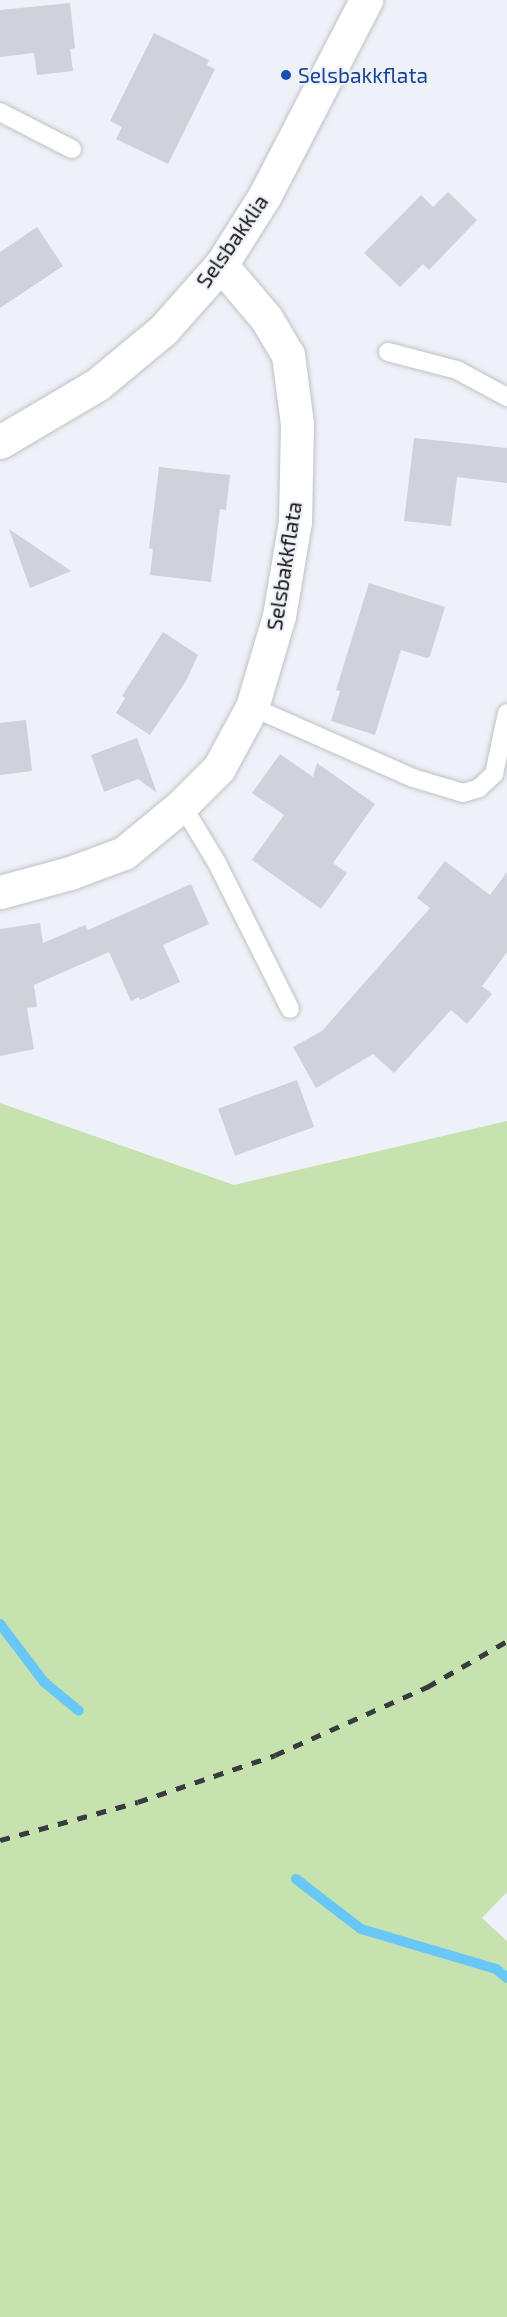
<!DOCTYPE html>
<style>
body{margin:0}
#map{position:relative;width:507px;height:2317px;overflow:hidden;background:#eef1f7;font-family:"Exo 2",sans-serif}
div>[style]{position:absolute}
.green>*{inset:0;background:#c5e2af}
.stream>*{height:10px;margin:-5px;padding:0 5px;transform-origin:5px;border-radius:5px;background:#68c7f7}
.building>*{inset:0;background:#cfd2d8;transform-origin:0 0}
.roads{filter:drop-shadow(0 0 2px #bfc2c8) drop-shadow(0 0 2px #bfc2c8)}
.lane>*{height:18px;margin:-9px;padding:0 9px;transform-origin:9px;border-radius:9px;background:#fff}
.street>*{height:33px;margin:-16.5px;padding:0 16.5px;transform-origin:16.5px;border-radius:16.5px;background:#fff}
.secondary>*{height:33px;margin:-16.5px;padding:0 16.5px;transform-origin:16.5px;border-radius:16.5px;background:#fff}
.rail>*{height:4.5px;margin-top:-2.25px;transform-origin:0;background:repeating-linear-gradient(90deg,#393b3e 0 10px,transparent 0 20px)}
.dots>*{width:16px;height:16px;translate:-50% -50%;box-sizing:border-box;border:3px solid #eef1f7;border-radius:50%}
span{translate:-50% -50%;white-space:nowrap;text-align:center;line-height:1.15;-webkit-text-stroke:4.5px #eef1f7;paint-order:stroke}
.transit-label{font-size:21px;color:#164399}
.left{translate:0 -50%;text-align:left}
.street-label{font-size:21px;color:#111315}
</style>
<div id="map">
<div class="green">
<div style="clip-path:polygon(0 1103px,234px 1185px,507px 1121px,507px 1892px,482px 1918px,507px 1941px,507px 2317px,0 2317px)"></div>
</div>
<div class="stream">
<div style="left:0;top:1624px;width:73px;rotate:52.8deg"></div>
<div style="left:44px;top:1682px;width:45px;rotate:39.6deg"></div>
<div style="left:296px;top:1879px;width:82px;rotate:37.6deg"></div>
<div style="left:361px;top:1929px;width:141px;rotate:16.5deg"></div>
<div style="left:496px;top:1969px;width:14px;rotate:39deg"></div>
</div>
<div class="building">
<div style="clip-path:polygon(70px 3px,75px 48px,70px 49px,73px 71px,37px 75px,34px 53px,0 57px,0 10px)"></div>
<div style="clip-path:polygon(154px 33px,209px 60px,207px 65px,215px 69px,168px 164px,116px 139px,122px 127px,110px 121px)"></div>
<div style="clip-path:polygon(448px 192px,477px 220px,429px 270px,423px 264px,400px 287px,364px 253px,421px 195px,433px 207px)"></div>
<div style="clip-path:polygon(37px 227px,63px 266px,0 308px,0 252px)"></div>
<div style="clip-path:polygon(414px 438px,507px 448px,507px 483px,457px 477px,451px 526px,404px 521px)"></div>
<div style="clip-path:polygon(159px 467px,230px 475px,226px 510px,220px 509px,211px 582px,150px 575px,153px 549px,149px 548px)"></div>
<div style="clip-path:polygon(9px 529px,71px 571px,30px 588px)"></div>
<div style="clip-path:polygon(369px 583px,445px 607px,430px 656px,427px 658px,401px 650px,375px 735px,331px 721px,340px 691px,336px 690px)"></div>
<div style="clip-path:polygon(163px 632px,198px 655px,186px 681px,150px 735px,116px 713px,125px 698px,122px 696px)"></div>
<div style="clip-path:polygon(26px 720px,32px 771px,0 775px,0 723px)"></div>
<div style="clip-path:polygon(137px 738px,157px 793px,138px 779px,104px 792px,91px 755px)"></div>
<div style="clip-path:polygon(280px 754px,313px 777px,317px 763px,375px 804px,333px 863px,347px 873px,321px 909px,252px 860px,284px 815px,252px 793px)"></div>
<div style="clip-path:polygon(445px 861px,490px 895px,507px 872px,507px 952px,482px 986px,492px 994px,467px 1024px,451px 1010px,394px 1073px,373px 1054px,316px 1088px,293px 1047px,322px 1031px,430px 908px,417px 898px)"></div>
<div style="clip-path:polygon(191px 884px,209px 924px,163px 945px,180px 982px,140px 1000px,139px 997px,131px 1001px,109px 952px,34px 985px,37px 1007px,27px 1008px,34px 1049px,0 1056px,0 929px,40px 923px,43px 943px,85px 925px,88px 930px)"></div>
<div style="left:297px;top:1080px;width:50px;height:84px;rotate:70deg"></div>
</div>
<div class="roads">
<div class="lane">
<div style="left:0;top:112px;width:81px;rotate:27.2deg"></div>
<div style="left:388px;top:352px;width:71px;rotate:14.6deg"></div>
<div style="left:457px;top:370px;width:57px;rotate:28.4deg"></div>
<div style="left:252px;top:707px;width:176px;rotate:23.8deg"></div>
<div style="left:413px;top:778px;width:52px;rotate:16.7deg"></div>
<div style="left:463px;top:793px;width:17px;rotate:-17deg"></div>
<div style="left:479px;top:788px;width:21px;rotate:-43deg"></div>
<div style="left:494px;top:774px;width:62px;rotate:-78deg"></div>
<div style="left:182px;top:805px;width:68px;rotate:58.9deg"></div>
<div style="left:217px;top:863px;width:163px;rotate:63.4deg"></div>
</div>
<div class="street">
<div style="left:0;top:892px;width:73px;rotate:-15.2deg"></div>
<div style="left:70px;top:873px;width:58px;rotate:-20.3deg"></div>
<div style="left:124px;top:853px;width:75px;rotate:-39.6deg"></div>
<div style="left:182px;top:805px;width:52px;rotate:-45deg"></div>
<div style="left:219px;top:768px;width:69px;rotate:-61.6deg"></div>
<div style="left:252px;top:707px;width:95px;rotate:-73.5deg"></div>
<div style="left:279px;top:616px;width:96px;rotate:-80.4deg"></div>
<div style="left:295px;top:521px;width:97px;rotate:-88.8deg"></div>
<div style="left:297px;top:424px;width:70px;rotate:-97.4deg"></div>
<div style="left:288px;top:355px;width:43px;rotate:-120.7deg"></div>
<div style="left:266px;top:318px;width:70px;rotate:-130.3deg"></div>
</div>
<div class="secondary">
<div style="left:0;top:442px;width:114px;rotate:-30.6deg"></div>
<div style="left:98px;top:384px;width:85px;rotate:-39.7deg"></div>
<div style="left:163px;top:330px;width:87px;rotate:-48.3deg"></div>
<div style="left:221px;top:265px;width:83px;rotate:-57.8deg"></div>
<div style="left:265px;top:195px;width:220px;rotate:-62.6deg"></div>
</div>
</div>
<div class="rail">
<div style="left:0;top:1840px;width:143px;rotate:-15.4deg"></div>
<div style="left:138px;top:1802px;width:145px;rotate:-18.9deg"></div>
<div style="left:275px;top:1755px;width:167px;rotate:-24.1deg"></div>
<div style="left:427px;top:1687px;width:92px;rotate:-29.9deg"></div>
</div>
<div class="dots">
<div style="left:286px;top:75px;background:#1a4fb4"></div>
</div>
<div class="transit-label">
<span class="left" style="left:298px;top:75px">Selsbakkflata</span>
</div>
<div class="street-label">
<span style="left:232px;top:241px;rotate:-55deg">Selsbakklia</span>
<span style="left:284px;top:566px;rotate:-81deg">Selsbakkflata</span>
</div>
</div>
